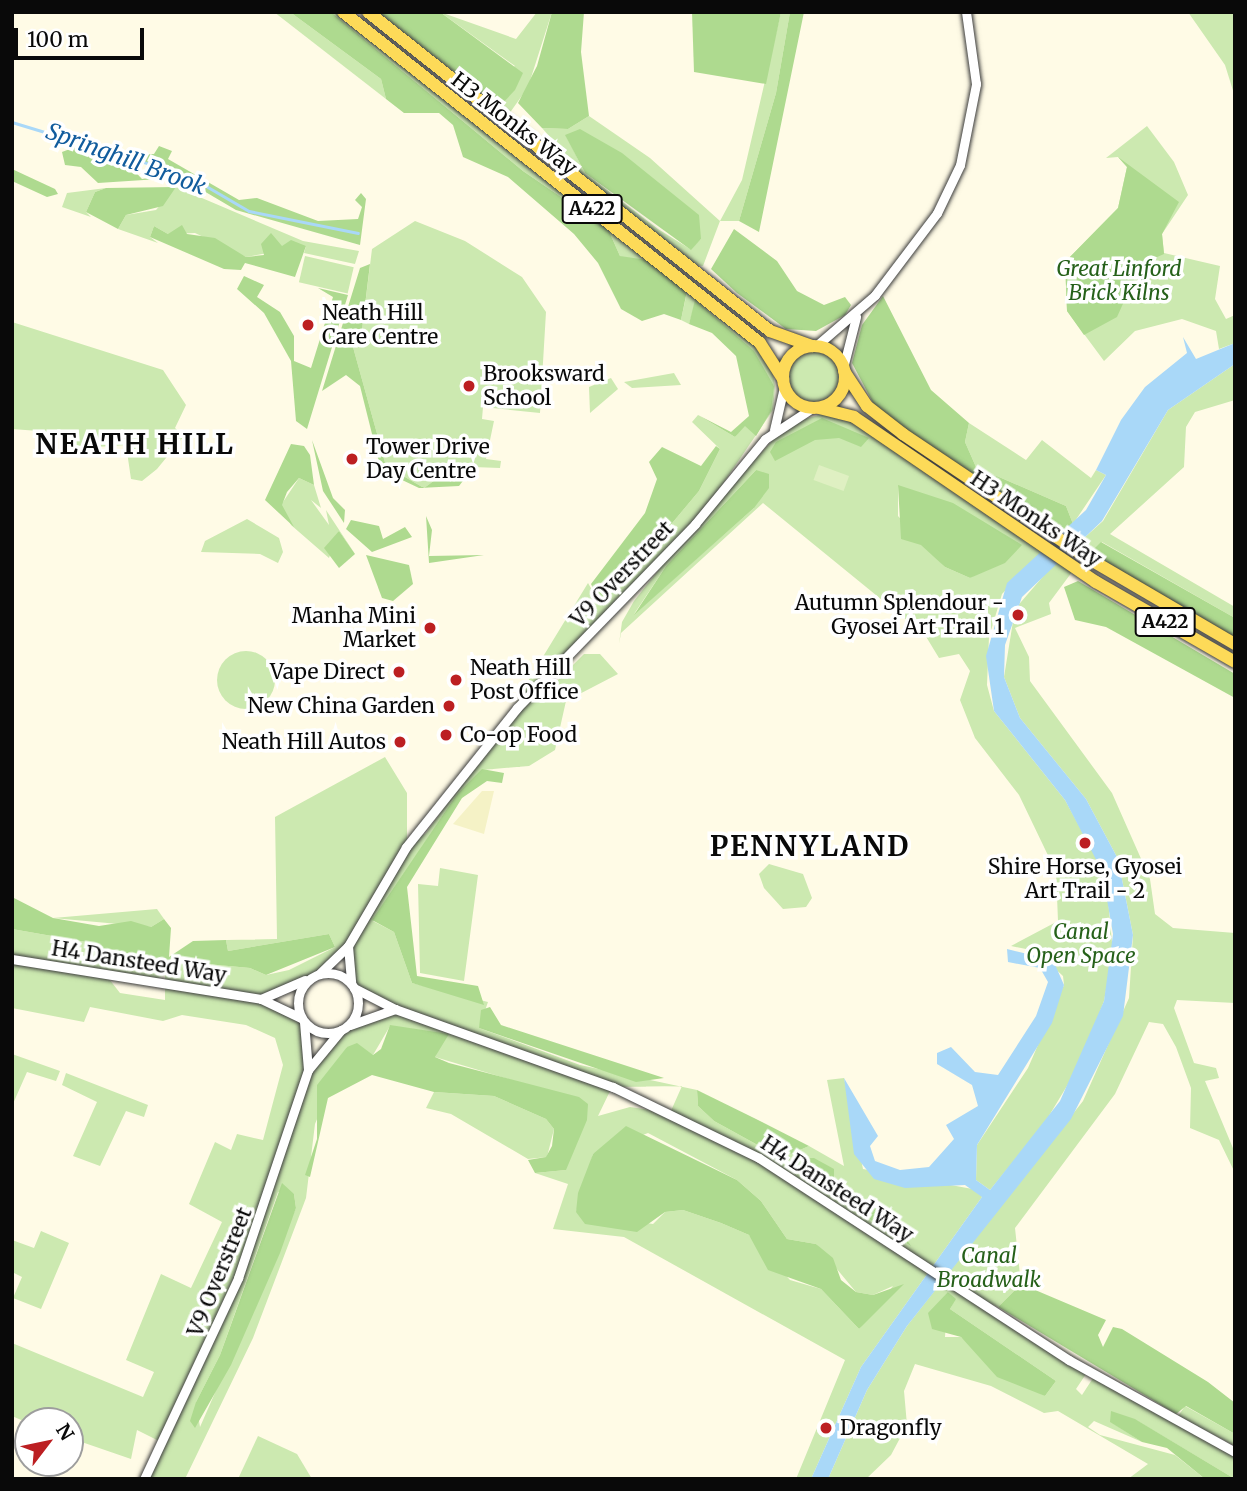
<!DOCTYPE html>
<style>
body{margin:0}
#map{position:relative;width:1247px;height:1491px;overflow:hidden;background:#fffbe6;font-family:Merriweather,serif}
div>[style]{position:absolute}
.farmland>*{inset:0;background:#f5f2c6}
.green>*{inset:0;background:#cce9b0;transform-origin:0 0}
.round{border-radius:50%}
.forest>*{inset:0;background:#aeda8f}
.pitch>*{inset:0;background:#dff0c2;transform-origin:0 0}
.water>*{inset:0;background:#a9d8f8}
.stream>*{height:2.5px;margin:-1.25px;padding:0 1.25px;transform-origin:1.25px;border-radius:1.25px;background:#a9d8f8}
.roads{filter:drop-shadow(0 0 2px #3c3c3c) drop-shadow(0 0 2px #3c3c3c)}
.tertiary>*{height:9px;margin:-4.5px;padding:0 4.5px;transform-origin:4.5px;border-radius:4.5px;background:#fff}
.tertiary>.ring{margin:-4.5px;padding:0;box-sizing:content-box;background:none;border:9px solid #fff;border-radius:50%}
.primary>*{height:12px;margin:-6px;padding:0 6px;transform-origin:6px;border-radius:6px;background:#fdda58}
.primary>.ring{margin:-6px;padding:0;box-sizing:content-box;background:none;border:12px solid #fdda58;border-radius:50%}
.dots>*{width:19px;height:19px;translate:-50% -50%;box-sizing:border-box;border:4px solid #fff;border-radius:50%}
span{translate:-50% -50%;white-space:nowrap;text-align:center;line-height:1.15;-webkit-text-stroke:7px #fff;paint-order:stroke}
.shield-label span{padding:2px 5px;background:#fff;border:2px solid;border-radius:5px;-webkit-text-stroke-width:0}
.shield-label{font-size:19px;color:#090909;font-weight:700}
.street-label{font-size:21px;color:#090909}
.park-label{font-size:21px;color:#26611a;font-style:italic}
.poi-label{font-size:21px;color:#090909}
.left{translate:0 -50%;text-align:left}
.right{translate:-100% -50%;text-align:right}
.water-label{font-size:23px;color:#115c9d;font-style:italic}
.district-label{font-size:28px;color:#090909;font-weight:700;letter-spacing:2px}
.frame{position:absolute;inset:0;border:14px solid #090909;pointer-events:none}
.north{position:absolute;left:14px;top:1407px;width:70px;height:70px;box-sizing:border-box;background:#fff;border:2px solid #9d9d9d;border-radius:50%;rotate:58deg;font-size:19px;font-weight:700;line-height:28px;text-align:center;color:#090909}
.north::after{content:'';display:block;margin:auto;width:24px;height:32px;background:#bc1f22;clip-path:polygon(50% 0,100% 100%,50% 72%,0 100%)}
.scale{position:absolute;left:14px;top:28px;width:130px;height:32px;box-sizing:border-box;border:4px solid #090909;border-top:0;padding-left:9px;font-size:21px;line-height:24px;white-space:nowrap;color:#090909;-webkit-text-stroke:5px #fff;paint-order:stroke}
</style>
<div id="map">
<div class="farmland">
<div style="clip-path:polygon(482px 791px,494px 791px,484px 834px,453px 824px)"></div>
</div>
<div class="green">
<div style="clip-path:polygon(274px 12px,290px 12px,381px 79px,386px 99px)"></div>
<div style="clip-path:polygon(evenodd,331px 12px,343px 12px,759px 350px,773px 374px,775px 386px,773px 410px,699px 519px,775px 438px,794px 422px,823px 414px,852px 421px,1045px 549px,1002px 594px,989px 637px,987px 685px,994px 711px,1065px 800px,1096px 857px,1107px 889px,1113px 953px,1104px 1001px,1079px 1066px,1044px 1124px,990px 1190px,976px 1180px,977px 1145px,1028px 1068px,1064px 985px,1063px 976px,1036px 951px,1011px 946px,1058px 921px,1056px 872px,1019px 795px,975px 738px,960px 700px,970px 671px,959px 654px,939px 658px,925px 635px,763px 503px,621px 633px,619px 644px,622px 622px,634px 601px,688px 533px,522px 703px,522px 691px,588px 583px,602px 607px,699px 491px,720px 449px,692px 422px,698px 415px,735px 437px,774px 386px,696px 301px,689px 324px,681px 320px,687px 292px,620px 256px,608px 229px,523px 171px,331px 12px,756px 470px,754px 508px,634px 614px,666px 566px,756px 470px,331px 12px,898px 486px,996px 562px,970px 578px,945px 567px,898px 516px,898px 486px)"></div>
<div style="clip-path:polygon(378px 12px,478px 91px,515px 66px,440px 12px,516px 39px,537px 12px,552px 12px,528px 87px,509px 114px,494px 115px)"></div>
<div style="clip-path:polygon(evenodd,781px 12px,790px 12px,776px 93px,739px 221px,720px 221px,703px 266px,685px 264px,560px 165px,565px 154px,542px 128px,568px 129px,589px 116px,650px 158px,720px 221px,742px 180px,781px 12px,566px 136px,701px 239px,690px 249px,658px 229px,585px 173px,566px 136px)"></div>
<div style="clip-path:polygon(1188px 12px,1235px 12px,1235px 97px,1225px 65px)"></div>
<div style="clip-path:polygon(1147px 126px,1174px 162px,1188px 195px,1162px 234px,1164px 253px,1220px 266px,1215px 299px,1226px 319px,1235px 315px,1235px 343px,1219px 349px,1216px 331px,1182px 319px,1135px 331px,1104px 361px,1067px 311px,1065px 262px,1118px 208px,1127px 167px,1118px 157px,1106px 158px)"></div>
<div style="clip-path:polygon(176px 187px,303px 241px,359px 251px,355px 264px,304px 253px,306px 246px,246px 257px,195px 233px,168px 234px,154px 226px,150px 237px,158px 243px,118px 229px,126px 215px,156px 210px)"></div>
<div style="clip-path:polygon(106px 188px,95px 192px,86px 212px,91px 217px,62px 207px,67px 193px)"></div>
<div style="clip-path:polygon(415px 221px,465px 241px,522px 277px,546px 312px,540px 413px,483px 407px,482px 419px,494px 421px,486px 459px,501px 461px,500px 468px,473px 467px,449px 481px,452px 468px,424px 488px,386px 466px,353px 347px,362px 330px,372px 249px)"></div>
<div style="left:305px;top:256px;width:50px;height:27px;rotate:13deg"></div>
<div style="clip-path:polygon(12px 322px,163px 370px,186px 405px,175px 428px,184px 436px,157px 469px,142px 481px,131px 479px,126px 445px,67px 449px,65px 433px,12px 429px)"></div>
<div class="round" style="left:789px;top:352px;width:50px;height:50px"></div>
<div style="clip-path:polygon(1235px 364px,1235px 400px,1195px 412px,1186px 427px,1184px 467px,1110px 534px,1235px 607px,1235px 618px,1102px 542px,1086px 557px,1073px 548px,1103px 521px,1168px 410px)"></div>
<div style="clip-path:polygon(674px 373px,681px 385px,632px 388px,624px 382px)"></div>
<div style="clip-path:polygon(611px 378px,618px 389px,590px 413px,589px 387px)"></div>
<div style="clip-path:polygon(969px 423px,1026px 460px,1042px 440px,1091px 478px,1096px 470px,1106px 475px,1073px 524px,1066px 506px,976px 467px,965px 442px)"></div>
<div style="clip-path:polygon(299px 478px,314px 485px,321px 508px,311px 500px,329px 525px,326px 510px,355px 554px,339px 531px,329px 558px,291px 525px,281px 505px)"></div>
<div style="clip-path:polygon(247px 519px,279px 538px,283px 552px,278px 563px,260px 554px,201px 552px,205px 541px)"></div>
<div style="clip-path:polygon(evenodd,1059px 558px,1075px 568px,1049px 603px,1051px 614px,1015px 628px,1029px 657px,1030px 681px,1112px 793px,1150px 879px,1155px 914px,1173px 928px,1235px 933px,1235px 1003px,1177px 1000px,1174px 1008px,1194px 1063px,1216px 1068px,1219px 1078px,1205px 1081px,1235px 1153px,1235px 1173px,1219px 1140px,1190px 1128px,1191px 1088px,1176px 1047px,1163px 1024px,1149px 1022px,1115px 1094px,1015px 1228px,1021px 1284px,998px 1307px,967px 1293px,1088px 1371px,1076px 1389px,1082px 1395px,1095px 1375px,1235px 1452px,1235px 1479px,1136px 1420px,1111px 1422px,1142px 1442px,1094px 1421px,1088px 1427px,1100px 1435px,1175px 1455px,1205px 1479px,1128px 1479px,1148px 1464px,1058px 1411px,1044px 1413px,991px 1386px,915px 1364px,904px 1391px,907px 1425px,891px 1455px,866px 1479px,828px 1479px,867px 1390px,907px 1326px,1083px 1101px,1129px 998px,1133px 935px,1118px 859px,1086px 799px,1020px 718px,1004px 677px,1015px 609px,1059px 558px,948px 1292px,955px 1299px,950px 1309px,1056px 1381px,1045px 1396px,1010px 1377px,961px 1337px,945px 1337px,948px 1292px)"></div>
<div class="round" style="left:217px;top:651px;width:58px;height:58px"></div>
<div style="clip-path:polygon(evenodd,584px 654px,600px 654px,618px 674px,566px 701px,555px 750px,529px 766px,482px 770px,457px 794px,373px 921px,394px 932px,412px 983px,488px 1002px,479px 1028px,580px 1065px,697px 1090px,698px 1106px,714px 1121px,765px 1149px,791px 1154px,809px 1146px,844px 1166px,827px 1080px,844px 1078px,863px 1169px,978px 1190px,982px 1197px,861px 1367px,811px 1479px,796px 1479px,845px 1360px,624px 1237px,553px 1229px,568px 1184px,535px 1173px,566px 1170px,558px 1094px,435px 1057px,441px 1042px,390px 1026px,373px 1055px,347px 1047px,315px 1124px,306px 1198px,253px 1338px,185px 1479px,144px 1479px,163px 1443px,137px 1430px,131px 1459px,70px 1438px,70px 1421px,28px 1423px,12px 1416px,12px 1343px,143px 1397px,154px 1372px,126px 1360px,161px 1274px,191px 1288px,222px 1222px,189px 1204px,215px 1142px,231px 1150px,237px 1134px,263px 1140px,283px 1065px,275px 1038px,246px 1025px,182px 1015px,163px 1021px,90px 1007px,84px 1022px,12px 1008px,12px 929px,86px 942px,110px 955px,250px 968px,266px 975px,289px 970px,335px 947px,329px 934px,228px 951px,226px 940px,277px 939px,275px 817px,385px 757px,407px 793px,407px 846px,426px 833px,517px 708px,541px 697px,584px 654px,348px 948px,354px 988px,393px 1010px,348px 1025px,308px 1068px,304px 1022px,262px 999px,319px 974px,348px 948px,584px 654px,106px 975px,152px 981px,165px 975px,165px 1000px,120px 993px,106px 975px,584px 654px,682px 1086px,670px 1113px,630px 1107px,598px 1116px,612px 1087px,682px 1086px,584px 654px,648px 1133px,737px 1180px,761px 1201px,787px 1239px,816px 1244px,856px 1292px,873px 1295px,893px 1286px,859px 1329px,821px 1289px,790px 1280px,749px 1235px,721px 1223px,683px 1210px,665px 1212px,653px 1224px,576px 1212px,593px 1154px,648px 1133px,584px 654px,278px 1192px,294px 1194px,296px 1208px,200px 1427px,196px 1402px,220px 1355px,278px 1192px)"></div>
<div style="clip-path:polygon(769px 864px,803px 874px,812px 898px,806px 907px,783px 909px,764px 888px,759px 874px)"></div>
<div style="clip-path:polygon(440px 868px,478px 875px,464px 981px,420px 973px,418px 884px,438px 886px)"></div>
<div style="clip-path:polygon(157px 909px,164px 919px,151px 927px,53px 918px)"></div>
<div style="clip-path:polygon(12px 1054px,60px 1071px,56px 1081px,27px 1072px,12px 1106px)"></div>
<div style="clip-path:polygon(66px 1073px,148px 1105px,144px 1117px,126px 1111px,100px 1166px,73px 1156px,97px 1102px,62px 1085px)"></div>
<div style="clip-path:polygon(434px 1092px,494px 1096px,546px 1119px,554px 1129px,547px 1157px,528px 1159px,451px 1114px,426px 1108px)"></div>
<div style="clip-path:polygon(41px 1231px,69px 1243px,41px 1309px,13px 1298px,22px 1277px,12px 1272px,12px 1240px,34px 1248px)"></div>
<div style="clip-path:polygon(1185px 1406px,1235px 1434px,1235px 1446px,1178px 1416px)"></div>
<div style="clip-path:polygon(258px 1436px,297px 1454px,312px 1479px,238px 1479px)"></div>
</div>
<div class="forest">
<div style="clip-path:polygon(290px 12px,331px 12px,523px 171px,608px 229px,620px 256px,647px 260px,687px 291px,681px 320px,664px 314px,642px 321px,621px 309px,598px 263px,574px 234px,508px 177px,463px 157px,453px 125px,439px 113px,404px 113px,386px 99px,381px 79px)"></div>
<div style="clip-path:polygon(378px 12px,440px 12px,523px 73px,515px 90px,502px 104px,478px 91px)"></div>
<div style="clip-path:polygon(552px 12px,584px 12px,581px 52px,589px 116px,568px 129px,542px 128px,518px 103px,537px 66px)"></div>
<div style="clip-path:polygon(692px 12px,781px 12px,766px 84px,694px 72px)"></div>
<div style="clip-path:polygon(790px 12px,804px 12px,759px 232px,739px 221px,776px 93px)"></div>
<div style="clip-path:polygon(580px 129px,622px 153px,699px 215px,701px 239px,691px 250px,585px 173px,565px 135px)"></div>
<div style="clip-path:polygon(83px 144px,124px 160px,142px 179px,161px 176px,138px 155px,154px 154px,159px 146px,172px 151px,168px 159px,239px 200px,257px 198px,318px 221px,358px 219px,362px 207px,355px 200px,361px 193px,366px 199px,360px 245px,236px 210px,192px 184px,159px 179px,98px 183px,81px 167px,65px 165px,62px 152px)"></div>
<div style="clip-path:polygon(1118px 157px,1179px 202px,1162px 234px,1164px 254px,1141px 264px,1117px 317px,1084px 335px,1067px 311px,1065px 262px,1118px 208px,1127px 167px)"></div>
<div style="clip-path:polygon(12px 169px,55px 189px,58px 194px,47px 197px,12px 181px)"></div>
<div style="clip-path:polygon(176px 187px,163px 206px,126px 215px,118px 229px,86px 212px,95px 192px,106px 188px)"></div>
<div style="clip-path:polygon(182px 225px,187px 234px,215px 238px,246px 257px,264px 255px,261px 244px,271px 233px,282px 246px,291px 240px,306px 246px,295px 277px,245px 263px,241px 270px,224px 269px,150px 237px,154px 226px,168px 234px)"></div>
<div style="clip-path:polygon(734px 229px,777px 261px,797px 291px,824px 305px,845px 297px,851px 305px,845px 315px,816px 331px,786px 329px,737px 293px,711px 269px)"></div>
<div style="clip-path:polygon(370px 264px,362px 330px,353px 347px,386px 466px,424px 488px,453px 467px,449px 481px,469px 473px,459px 486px,419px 488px,381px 470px,360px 386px,346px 375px,322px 391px,360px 268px)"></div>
<div style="clip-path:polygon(244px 276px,264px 285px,257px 297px,280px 312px,294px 336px,294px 361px,311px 368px,333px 297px,318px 288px,348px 295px,307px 429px,296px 421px,291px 361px,264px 313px,237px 289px)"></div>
<div style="clip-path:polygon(883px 296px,931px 390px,969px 423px,965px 442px,976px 467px,1066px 506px,1073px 524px,1056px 537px,880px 416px,852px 363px,862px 325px)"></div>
<div style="clip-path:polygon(695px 300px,754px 351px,774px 386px,771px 411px,756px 436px,745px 426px,735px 437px,698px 415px,731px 432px,749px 416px,736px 356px,712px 333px,689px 324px)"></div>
<div style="clip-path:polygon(822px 418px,869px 438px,861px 447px,839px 438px,815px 440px,775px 461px,770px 452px,776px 442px)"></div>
<div style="clip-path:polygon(312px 440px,333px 498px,345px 510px,344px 523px,323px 491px)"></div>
<div style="clip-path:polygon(291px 444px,304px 446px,310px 455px,314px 485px,299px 478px,287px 492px,282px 505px,294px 527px,265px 500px)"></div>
<div style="clip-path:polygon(716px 446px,720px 449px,699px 491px,602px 607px,591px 584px,645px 513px,657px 479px,649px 462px,662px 447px,701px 466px)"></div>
<div style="clip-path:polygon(756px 470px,769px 474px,769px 488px,754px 508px,634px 615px,666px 566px)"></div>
<div style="clip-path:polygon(898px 485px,953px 503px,1022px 545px,1005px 563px,970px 578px,945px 567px,921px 545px,901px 539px)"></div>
<div style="clip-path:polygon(426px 516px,432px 530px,429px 556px,484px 555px,429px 563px)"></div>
<div style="clip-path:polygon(351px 520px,379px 526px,383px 539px,405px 527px,412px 537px,372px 552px,346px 529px)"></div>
<div style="clip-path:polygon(339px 531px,355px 554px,339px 568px,324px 548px)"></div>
<div style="clip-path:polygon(1101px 542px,1235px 618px,1235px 644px,1086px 557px)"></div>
<div style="clip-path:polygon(366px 555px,409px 565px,413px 584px,393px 601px,382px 598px)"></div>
<div style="clip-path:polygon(1078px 581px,1235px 674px,1235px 698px,1106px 627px,1075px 620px,1064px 587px)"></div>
<div style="clip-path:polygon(482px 769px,504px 773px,502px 783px,487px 781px,462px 798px,407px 887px,417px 976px,478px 986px,484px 1005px,412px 983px,394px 932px,372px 920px,457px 794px)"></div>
<div style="clip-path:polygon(12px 897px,53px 918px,99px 926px,131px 921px,151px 927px,164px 919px,171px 928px,169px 957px,193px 941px,226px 940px,228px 951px,329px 934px,335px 947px,266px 975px,250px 968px,110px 955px,86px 942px,12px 929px)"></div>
<div style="clip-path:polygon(490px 1007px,501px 1025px,664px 1078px,636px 1082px,479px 1028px,481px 1010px)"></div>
<div style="clip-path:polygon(390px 1025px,449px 1034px,435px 1057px,449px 1063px,579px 1097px,588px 1104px,587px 1120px,566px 1170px,535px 1173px,528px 1160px,546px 1157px,552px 1146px,554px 1129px,546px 1119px,494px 1096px,434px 1092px,372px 1075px,328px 1098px,310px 1177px,305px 1175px,317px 1139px,317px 1085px,347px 1047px,357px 1043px,373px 1055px,381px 1049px)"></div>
<div style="clip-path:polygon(697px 1090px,754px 1118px,809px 1146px,791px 1154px,765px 1149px,714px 1121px,698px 1106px)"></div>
<div style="clip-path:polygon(626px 1126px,737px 1180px,761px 1201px,787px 1239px,816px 1244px,833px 1258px,841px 1280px,856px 1292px,873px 1295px,904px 1284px,859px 1329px,821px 1289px,768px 1270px,749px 1235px,721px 1223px,683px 1210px,665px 1212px,637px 1232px,585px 1224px,576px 1212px,578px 1193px,593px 1154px)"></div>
<div style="clip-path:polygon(814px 1158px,834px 1169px,834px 1193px,783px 1159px)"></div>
<div style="clip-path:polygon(282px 1183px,294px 1194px,296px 1208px,280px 1253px,231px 1365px,195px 1428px,190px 1421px,196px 1402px,220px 1355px)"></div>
<div style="clip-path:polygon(856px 1197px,886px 1209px,911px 1246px,865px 1216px)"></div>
<div style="clip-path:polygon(1021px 1284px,1106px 1320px,1098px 1335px,1103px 1347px,1113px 1327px,1122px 1329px,1208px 1382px,1235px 1403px,1235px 1434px,1186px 1406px,1176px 1414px,998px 1307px)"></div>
<div style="clip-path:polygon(948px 1292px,956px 1299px,950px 1309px,1056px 1381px,1045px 1396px,997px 1377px,961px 1337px,932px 1329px,928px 1313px)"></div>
<div style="clip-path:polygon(1111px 1411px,1135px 1419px,1235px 1479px,1205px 1479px,1167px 1448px,1142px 1442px,1110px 1422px)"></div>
</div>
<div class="pitch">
<div style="left:819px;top:465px;width:32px;height:16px;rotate:20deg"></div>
</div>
<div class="water">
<div style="clip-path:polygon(1183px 337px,1196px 359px,1235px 343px,1235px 364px,1168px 410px,1102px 521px,1022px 597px,1005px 645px,1004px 677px,1020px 718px,1086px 799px,1118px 859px,1133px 935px,1123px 1016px,1071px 1119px,907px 1326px,867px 1390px,828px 1479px,811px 1479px,861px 1367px,982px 1197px,965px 1185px,905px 1188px,874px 1179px,854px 1154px,844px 1078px,878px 1136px,870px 1146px,875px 1161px,900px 1170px,929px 1167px,954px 1139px,946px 1125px,978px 1106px,972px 1085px,937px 1064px,937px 1053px,951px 1047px,975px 1072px,998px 1075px,1036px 1016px,1048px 982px,1040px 968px,1008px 962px,1007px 949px,1053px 960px,1064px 985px,1052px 1023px,977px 1145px,976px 1180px,990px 1190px,1060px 1101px,1104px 1001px,1113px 934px,1102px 871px,1065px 800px,994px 711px,986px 656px,1007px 583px,1086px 510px,1106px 475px,1096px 470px,1121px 420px,1145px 387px,1187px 353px)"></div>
</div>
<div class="stream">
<div style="left:12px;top:122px;width:165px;rotate:16.9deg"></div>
<div style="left:170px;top:170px;width:12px;rotate:55deg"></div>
<div style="left:177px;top:180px;width:19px"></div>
<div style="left:196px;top:180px;width:61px;rotate:30.3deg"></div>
<div style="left:249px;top:211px;width:111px;rotate:11.4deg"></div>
</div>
<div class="roads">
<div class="tertiary">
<div style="left:816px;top:346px;width:78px;rotate:-40.8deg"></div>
<div style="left:875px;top:295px;width:103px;rotate:-52.9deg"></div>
<div style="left:937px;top:213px;width:53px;rotate:-64.4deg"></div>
<div style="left:960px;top:165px;width:83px;rotate:-78.8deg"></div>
<div style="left:976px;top:84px;width:73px;rotate:-97.9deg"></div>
<div style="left:843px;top:368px;width:53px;rotate:-75.7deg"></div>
<div style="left:774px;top:430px;width:44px;rotate:-76.9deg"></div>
<div style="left:348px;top:946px;width:37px;rotate:85deg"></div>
<div style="left:12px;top:959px;width:252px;rotate:9.1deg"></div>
<div style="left:261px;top:999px;width:44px;rotate:25.4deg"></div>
<div class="ring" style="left:298px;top:973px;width:51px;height:51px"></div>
<div style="left:319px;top:974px;width:40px;rotate:-44deg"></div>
<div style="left:348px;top:946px;width:115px;rotate:-59.6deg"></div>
<div style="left:406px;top:847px;width:178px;rotate:-51.4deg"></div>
<div style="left:517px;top:708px;width:256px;rotate:-45.9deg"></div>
<div style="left:695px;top:524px;width:110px;rotate:-50.5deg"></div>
<div style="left:765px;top:439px;width:56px;rotate:-33.4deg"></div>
<div style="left:354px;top:988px;width:46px;rotate:27.1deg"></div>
<div style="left:395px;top:1009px;width:232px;rotate:19.7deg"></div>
<div style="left:613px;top:1087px;width:162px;rotate:25.9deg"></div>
<div style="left:759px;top:1158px;width:370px;rotate:33.1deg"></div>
<div style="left:1069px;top:1360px;width:190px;rotate:29deg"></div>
<div style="left:261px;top:999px;width:48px;rotate:-23.4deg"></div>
<div style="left:304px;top:1022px;width:48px;rotate:85.2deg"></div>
<div style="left:350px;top:1025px;width:48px;rotate:-19.6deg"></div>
<div style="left:144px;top:1479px;width:222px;rotate:-64.9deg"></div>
<div style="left:238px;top:1278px;width:219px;rotate:-71.4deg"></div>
<div style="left:308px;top:1070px;width:52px;rotate:-50.5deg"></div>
</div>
<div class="primary">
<div style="left:343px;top:12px;width:532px;rotate:38.44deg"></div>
<div style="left:760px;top:343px;width:43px;rotate:57.4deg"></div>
<div style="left:368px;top:12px;width:513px;rotate:38.43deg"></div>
<div style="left:770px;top:331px;width:45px;rotate:19.7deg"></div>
<div class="ring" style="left:783px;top:346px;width:50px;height:50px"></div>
<div style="left:844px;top:371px;width:42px;rotate:56.7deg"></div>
<div style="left:867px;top:406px;width:46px;rotate:37.9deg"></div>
<div style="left:903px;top:434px;width:220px;rotate:33.9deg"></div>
<div style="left:1086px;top:557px;width:173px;rotate:30.3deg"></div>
<div style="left:819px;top:408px;width:36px;rotate:14deg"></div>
<div style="left:854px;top:417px;width:293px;rotate:34.3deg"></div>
<div style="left:1096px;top:582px;width:160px;rotate:29.9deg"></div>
</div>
</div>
<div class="dots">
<div style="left:308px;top:325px;background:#bc1f22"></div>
<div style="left:469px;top:386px;background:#bc1f22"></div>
<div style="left:352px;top:459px;background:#bc1f22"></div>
<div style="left:1018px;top:615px;background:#bc1f22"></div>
<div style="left:430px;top:628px;background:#bc1f22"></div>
<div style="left:399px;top:672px;background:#bc1f22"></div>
<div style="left:456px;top:680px;background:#bc1f22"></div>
<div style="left:449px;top:706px;background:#bc1f22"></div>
<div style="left:446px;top:735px;background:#bc1f22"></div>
<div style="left:400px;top:742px;background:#bc1f22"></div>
<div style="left:1085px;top:843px;background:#bc1f22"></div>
<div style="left:826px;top:1428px;background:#bc1f22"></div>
</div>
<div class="shield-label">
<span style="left:592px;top:209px">A422</span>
<span style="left:1165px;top:622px">A422</span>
</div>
<div class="street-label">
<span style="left:514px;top:124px;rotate:38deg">H3 Monks Way</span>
<span style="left:1036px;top:519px;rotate:34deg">H3 Monks Way</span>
<span style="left:622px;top:574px;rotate:-46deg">V9 Overstreet</span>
<span style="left:139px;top:962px;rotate:9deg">H4 Dansteed Way</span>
<span style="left:837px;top:1189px;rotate:33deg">H4 Dansteed Way</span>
<span style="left:220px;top:1272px;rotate:-68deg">V9 Overstreet</span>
</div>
<div class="park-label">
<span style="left:1119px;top:281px">Great Linford<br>Brick Kilns</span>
<span style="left:1081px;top:944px">Canal<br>Open Space</span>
<span style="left:989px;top:1268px">Canal<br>Broadwalk</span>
</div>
<div class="poi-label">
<span class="left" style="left:322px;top:325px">Neath Hill<br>Care Centre</span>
<span class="left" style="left:483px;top:386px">Brooksward<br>School</span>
<span class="left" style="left:366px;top:459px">Tower Drive<br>Day Centre</span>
<span class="right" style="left:1004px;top:615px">Autumn Splendour -<br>Gyosei Art Trail 1</span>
<span class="right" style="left:416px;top:628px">Manha Mini<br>Market</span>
<span class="left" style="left:470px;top:680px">Neath Hill<br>Post Office</span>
<span class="right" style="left:385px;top:672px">Vape Direct</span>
<span class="right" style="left:435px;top:706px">New China Garden</span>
<span class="left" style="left:460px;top:735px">Co-op Food</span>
<span class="right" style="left:386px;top:742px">Neath Hill Autos</span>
<span style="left:1085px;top:879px">Shire Horse, Gyosei<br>Art Trail - 2</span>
<span class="left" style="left:840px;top:1428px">Dragonfly</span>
</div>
<div class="water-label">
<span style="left:126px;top:159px;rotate:20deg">Springhill Brook</span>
</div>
<div class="district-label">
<span style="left:135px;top:444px">NEATH HILL</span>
<span style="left:810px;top:846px">PENNYLAND</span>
</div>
<div class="frame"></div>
<div class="north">N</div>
<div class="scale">100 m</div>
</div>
